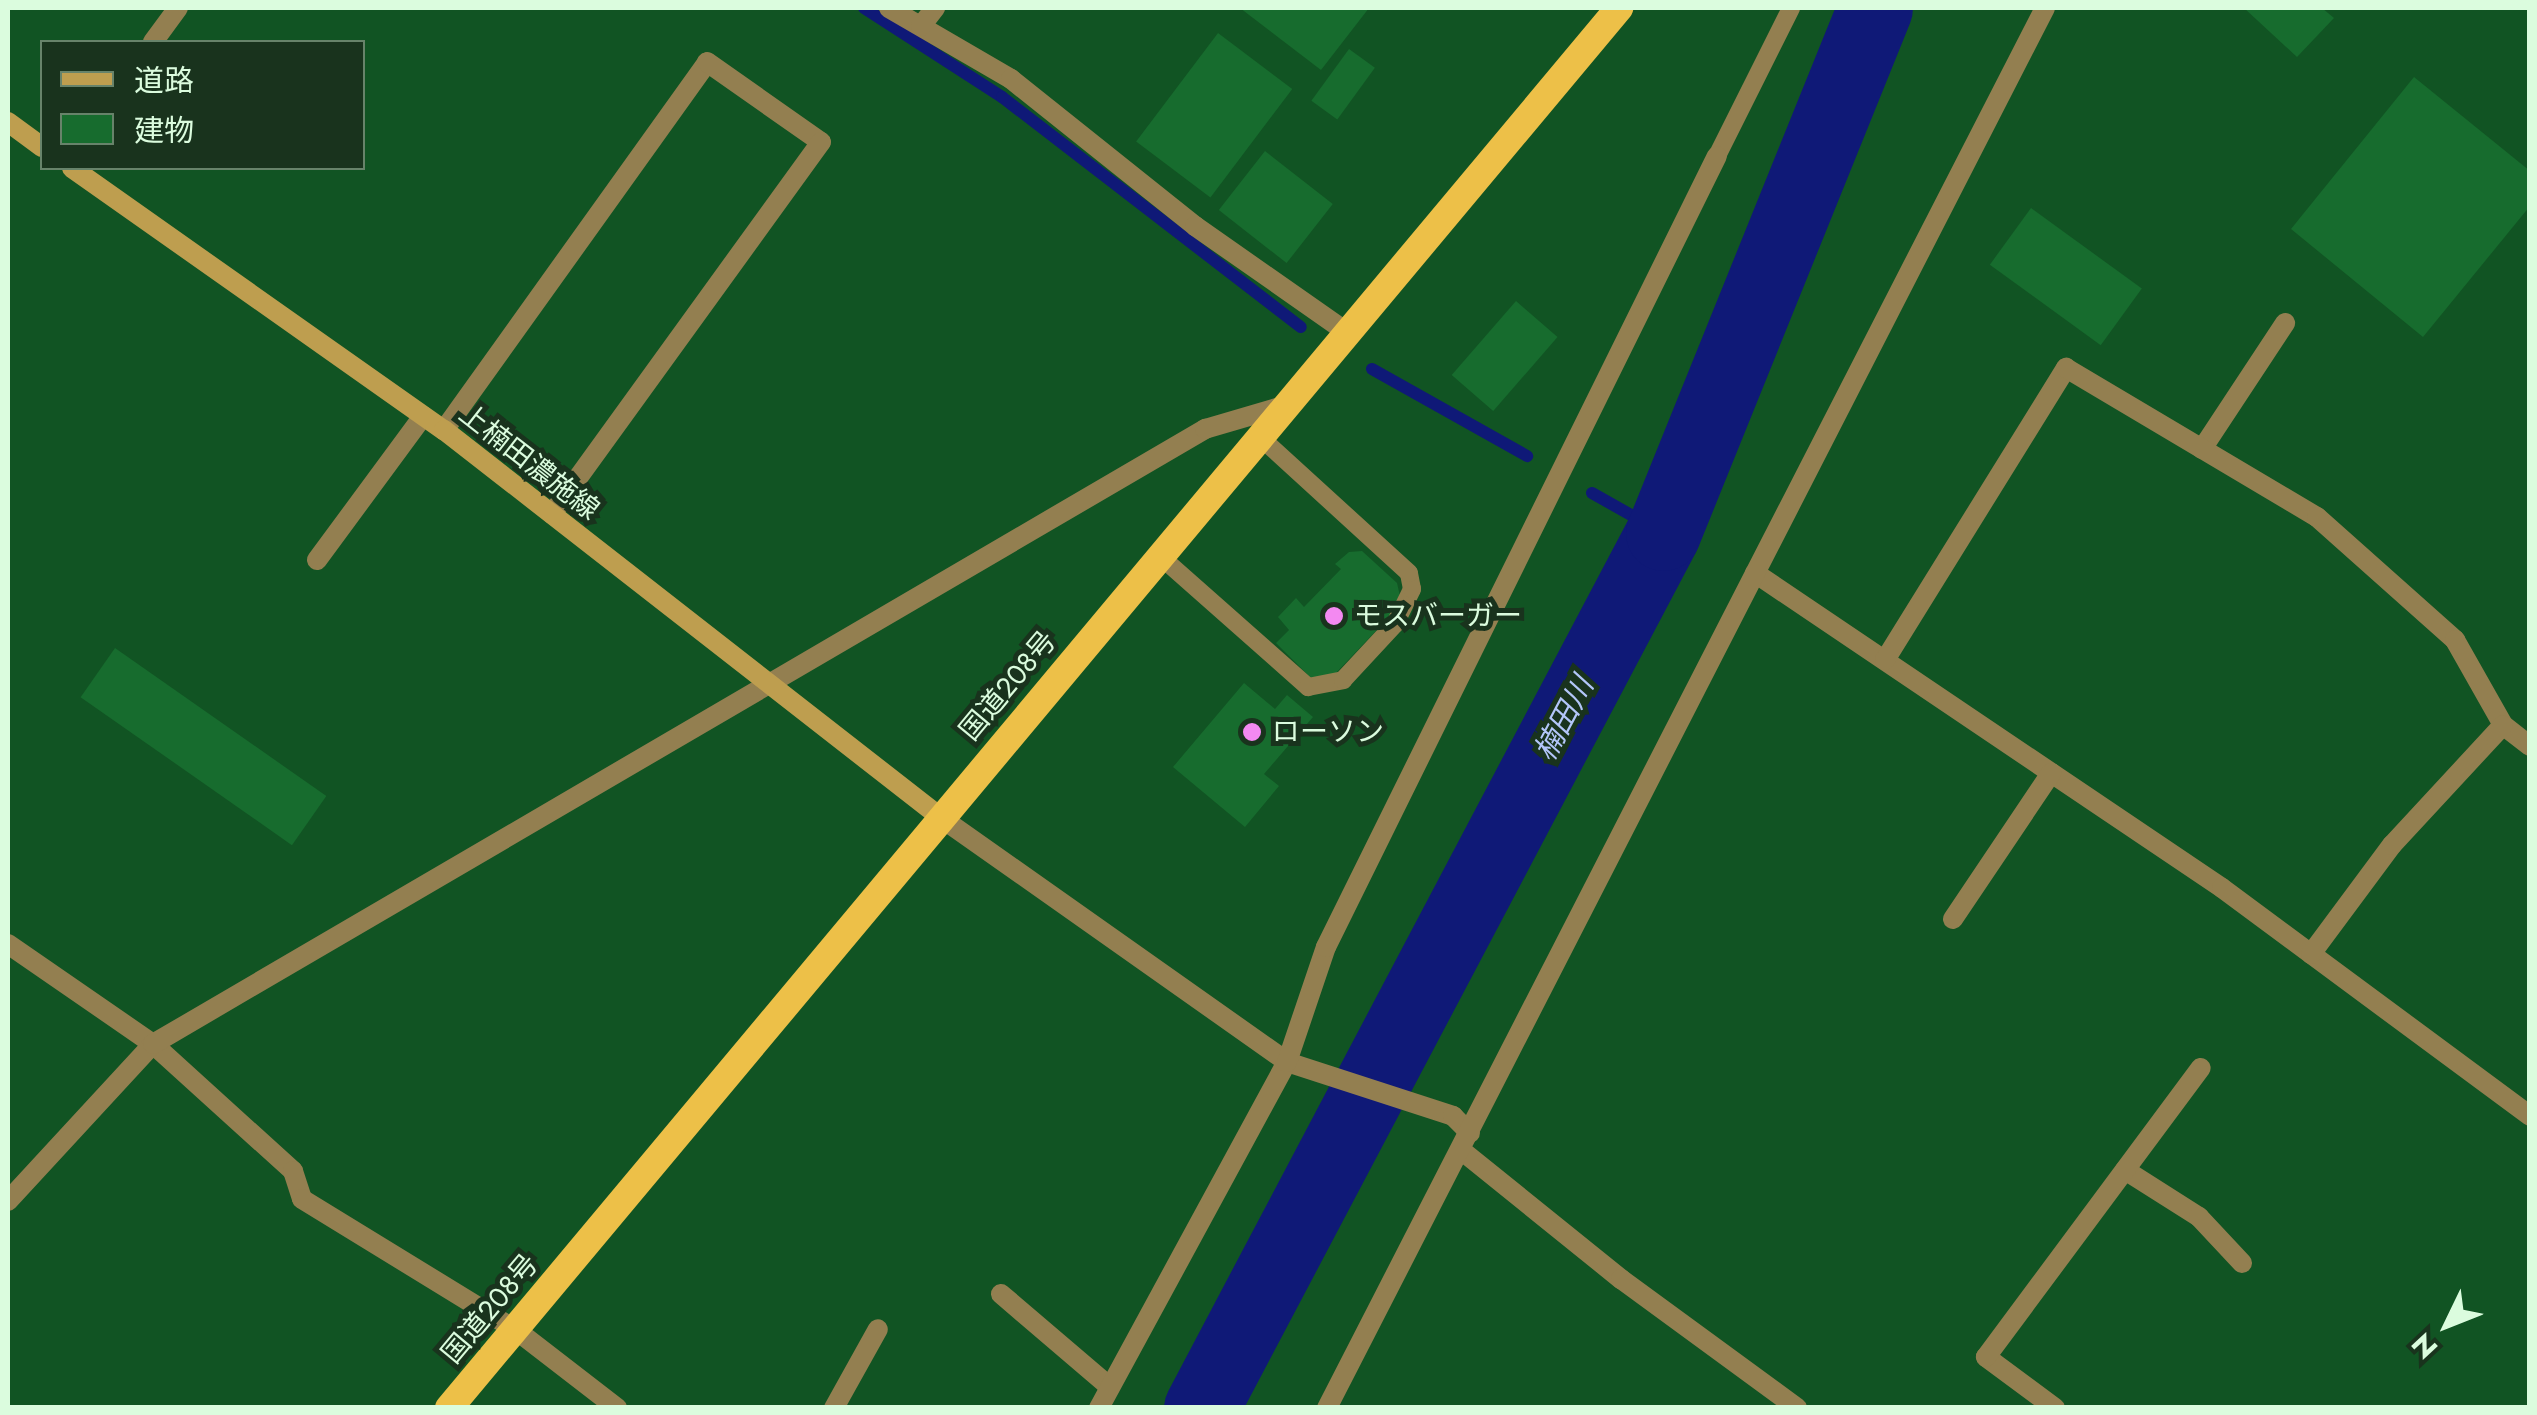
<!DOCTYPE html>
<meta charset="utf-8">
<style>
body{margin:0}
#map{position:relative;width:2537px;height:1415px;overflow:hidden;background:#115423;font-family:Jost,"Noto Sans JP",sans-serif}
div>[style]{position:absolute}
.stream>*{height:12px;margin:-6px;padding:0 6px;transform-origin:6px;border-radius:6px;background:#0f1977}
.river>*{height:75px;margin:-37.5px;padding:0 37.5px;transform-origin:37.5px;border-radius:37.5px;background:#0f1977}
.building>*{inset:0;background:#176c2e;transform-origin:0 0}
.service>*{height:18px;margin:-9px;padding:0 9px;transform-origin:9px;border-radius:9px;background:#937f50}
.minor>*{height:20px;margin:-10px;padding:0 10px;transform-origin:10px;border-radius:10px;background:#937f50}
.secondary>*{height:20px;margin:-10px;padding:0 10px;transform-origin:10px;border-radius:10px;background:#be9e4f}
.trunk>*{height:28px;margin:-14px;padding:0 14px;transform-origin:14px;border-radius:14px;background:#edc048}
.dots>*{width:28px;height:28px;translate:-50% -50%;box-sizing:border-box;border:5px solid #19331d;border-radius:50%}
span{translate:-50% -50%;white-space:nowrap;text-align:center;line-height:1.15;-webkit-text-stroke:10px #19331d;paint-order:stroke}
.street-label{font-size:28px;color:#dbfcde}
.poi-label{font-size:28px;color:#dbfcde}
.left{translate:0 -50%;text-align:left}
.water-label{font-size:30px;color:#b3c6f9;font-style:italic}
.frame{position:absolute;inset:0;border:10px solid #dbfcde;pointer-events:none}
.legend{position:absolute;left:40px;top:40px;width:325px;height:130px;box-sizing:border-box;background:#19331d;border:2px solid #67836a;margin:0;padding:12px 18px;list-style:none;font-size:30px;color:#dbfcde}
.legend li{display:flex;align-items:center;gap:20px;height:50px}
.legend b{width:50px;border:2px solid #67836a}
.north{position:absolute;left:2397px;top:1275px;width:100px;height:100px;-webkit-text-stroke:8px #19331d;paint-order:stroke;rotate:227deg;font-size:28px;font-weight:700;line-height:40px;text-align:center;color:#dbfcde}
.north::after{content:'';display:block;margin:auto;width:35px;height:45px;background:#dbfcde;clip-path:polygon(50% 0,100% 100%,50% 72%,0 100%)}
</style>
<div id="map">
<div class="stream">
<div style="left:864px;top:8px;width:164px;rotate:32.8deg"></div>
<div style="left:1002px;top:97px;width:377px;rotate:37.6deg"></div>
<div style="left:1372px;top:369px;width:178px;rotate:29.3deg"></div>
<div style="left:1592px;top:493px;width:81px;rotate:29.4deg"></div>
</div>
<div class="river">
<div style="left:1201px;top:1408px;width:989px;rotate:-62.17deg"></div>
<div style="left:1663px;top:533px;width:566px;rotate:-68.01deg"></div>
</div>
<div class="building">
<div style="clip-path:polygon(1240px 8px,1369px 8px,1321px 70px)"></div>
<div style="clip-path:polygon(2244px 8px,2322px 8px,2334px 18px,2297px 57px)"></div>
<div style="left:1218px;top:33px;width:93px;height:136px;rotate:37deg"></div>
<div style="left:1349px;top:49px;width:32px;height:64px;rotate:36deg"></div>
<div style="clip-path:polygon(2414px 77px,2530px 171px,2530px 206px,2423px 337px,2291px 229px)"></div>
<div style="left:1265px;top:151px;width:86px;height:75px;rotate:38deg"></div>
<div style="left:2031px;top:208px;width:137px;height:70px;rotate:36deg"></div>
<div style="left:1516px;top:301px;width:55px;height:98px;rotate:41deg"></div>
<div style="clip-path:polygon(1362px 551px,1397px 583px,1400px 596px,1391px 615px,1334px 675px,1316px 683px,1276px 643px,1289px 630px,1278px 617px,1296px 598px,1304px 607px,1341px 569px,1335px 564px,1349px 552px)"></div>
<div style="left:115px;top:648px;width:258px;height:60px;rotate:35deg"></div>
<div style="clip-path:polygon(1244px 683px,1275px 709px,1287px 695px,1313px 717px,1264px 774px,1279px 786px,1245px 827px,1173px 767px)"></div>
</div>
<div class="service">
<div style="left:1717px;top:156px;width:165px;rotate:-63.4deg"></div>
<div style="left:1160px;top:556px;width:198px;rotate:41.5deg"></div>
<div style="left:1308px;top:687px;width:36px;rotate:-11deg"></div>
<div style="left:1343px;top:680px;width:76px;rotate:-47.1deg"></div>
<div style="left:1395px;top:624px;width:39px;rotate:-64deg"></div>
<div style="left:1412px;top:589px;width:16px;rotate:-101deg"></div>
<div style="left:1409px;top:573px;width:200px;rotate:-137.6deg"></div>
</div>
<div class="minor">
<div style="left:889px;top:8px;width:141px;rotate:30.2deg"></div>
<div style="left:1011px;top:79px;width:236px;rotate:38.6deg"></div>
<div style="left:1195px;top:226px;width:187px;rotate:35deg"></div>
<div style="left:921px;top:26px;width:23px;rotate:-52deg"></div>
<div style="left:153px;top:42px;width:42px;rotate:-53.7deg"></div>
<div style="left:444px;top:430px;width:452px;rotate:-54.4deg"></div>
<div style="left:707px;top:62px;width:139px;rotate:35.1deg"></div>
<div style="left:821px;top:142px;width:459px;rotate:125.9deg"></div>
<div style="left:2202px;top:449px;width:151px;rotate:-56.6deg"></div>
<div style="left:317px;top:560px;width:179px;rotate:-53.6deg"></div>
<div style="left:1755px;top:573px;width:563px;rotate:34deg"></div>
<div style="left:2222px;top:888px;width:383px;rotate:36.5deg"></div>
<div style="left:1885px;top:660px;width:344px;rotate:-58.2deg"></div>
<div style="left:2066px;top:368px;width:292px;rotate:30.7deg"></div>
<div style="left:2317px;top:517px;width:185px;rotate:41.7deg"></div>
<div style="left:2455px;top:640px;width:98px;rotate:60.5deg"></div>
<div style="left:2503px;top:725px;width:34px;rotate:38deg"></div>
<div style="left:940px;top:817px;width:425px;rotate:35.2deg"></div>
<div style="left:1287px;top:1062px;width:175px;rotate:18deg"></div>
<div style="left:1453px;top:1116px;width:24px;rotate:45deg"></div>
<div style="left:1953px;top:919px;width:176px;rotate:-56.1deg"></div>
<div style="left:8px;top:944px;width:176px;rotate:34.6deg"></div>
<div style="left:153px;top:1044px;width:189px;rotate:42.2deg"></div>
<div style="left:293px;top:1171px;width:29px;rotate:72deg"></div>
<div style="left:302px;top:1199px;width:251px;rotate:31.5deg"></div>
<div style="left:516px;top:1330px;width:128px;rotate:37.7deg"></div>
<div style="left:2311px;top:954px;width:136px;rotate:-53.4deg"></div>
<div style="left:2392px;top:845px;width:163px;rotate:-47.2deg"></div>
<div style="left:1461px;top:1150px;width:206px;rotate:38.9deg"></div>
<div style="left:1621px;top:1279px;width:218px;rotate:36.2deg"></div>
<div style="left:2125px;top:1170px;width:88px;rotate:32.4deg"></div>
<div style="left:2199px;top:1217px;width:63px;rotate:46.9deg"></div>
<div style="left:8px;top:1201px;width:214px;rotate:-47.3deg"></div>
<div style="left:153px;top:1044px;width:1219px;rotate:-30.31deg"></div>
<div style="left:1205px;top:429px;width:85px;rotate:-16.3deg"></div>
<div style="left:1001px;top:1294px;width:143px;rotate:40.5deg"></div>
<div style="left:834px;top:1408px;width:90px;rotate:-60.9deg"></div>
<div style="left:1099px;top:1408px;width:394px;rotate:-61.5deg"></div>
<div style="left:1287px;top:1062px;width:121px;rotate:-71.3deg"></div>
<div style="left:1326px;top:947px;width:882px;rotate:-63.7deg"></div>
<div style="left:1327px;top:1408px;width:1573px;rotate:-62.85deg"></div>
<div style="left:2055px;top:1408px;width:86px;rotate:-143.5deg"></div>
<div style="left:1986px;top:1357px;width:360px;rotate:-53.4deg"></div>
</div>
<div class="secondary">
<div style="left:8px;top:122px;width:42px;rotate:36.3deg"></div>
<div style="left:72px;top:168px;width:455px;rotate:35.2deg"></div>
<div style="left:444px;top:430px;width:629px;rotate:37.96deg"></div>
</div>
<div class="trunk">
<div style="left:449px;top:1408px;width:1825px;rotate:-50.11deg"></div>
</div>
<div class="dots">
<div style="left:1334px;top:616px;background:#f389f1"></div>
<div style="left:1252px;top:732px;background:#f389f1"></div>
</div>
<div class="street-label">
<span style="left:529px;top:462px;rotate:38deg">上楠田濃施線</span>
<span style="left:1008px;top:686px;rotate:-50deg">国道208号</span>
<span style="left:490px;top:1309px;rotate:-50deg">国道208号</span>
</div>
<div class="poi-label">
<span class="left" style="left:1354px;top:616px">モスバーガー</span>
<span class="left" style="left:1272px;top:732px">ローソン</span>
</div>
<div class="water-label">
<span style="left:1564px;top:719px;rotate:-62deg">楠田川</span>
</div>
<div class="frame"></div>
<ul class="legend">
<li><b style="height:12px;background:#be9e4f"></b>道路</li>
<li><b style="height:28px;background:#176c2e"></b>建物</li>
</ul>
<div class="north">N</div>
</div>
